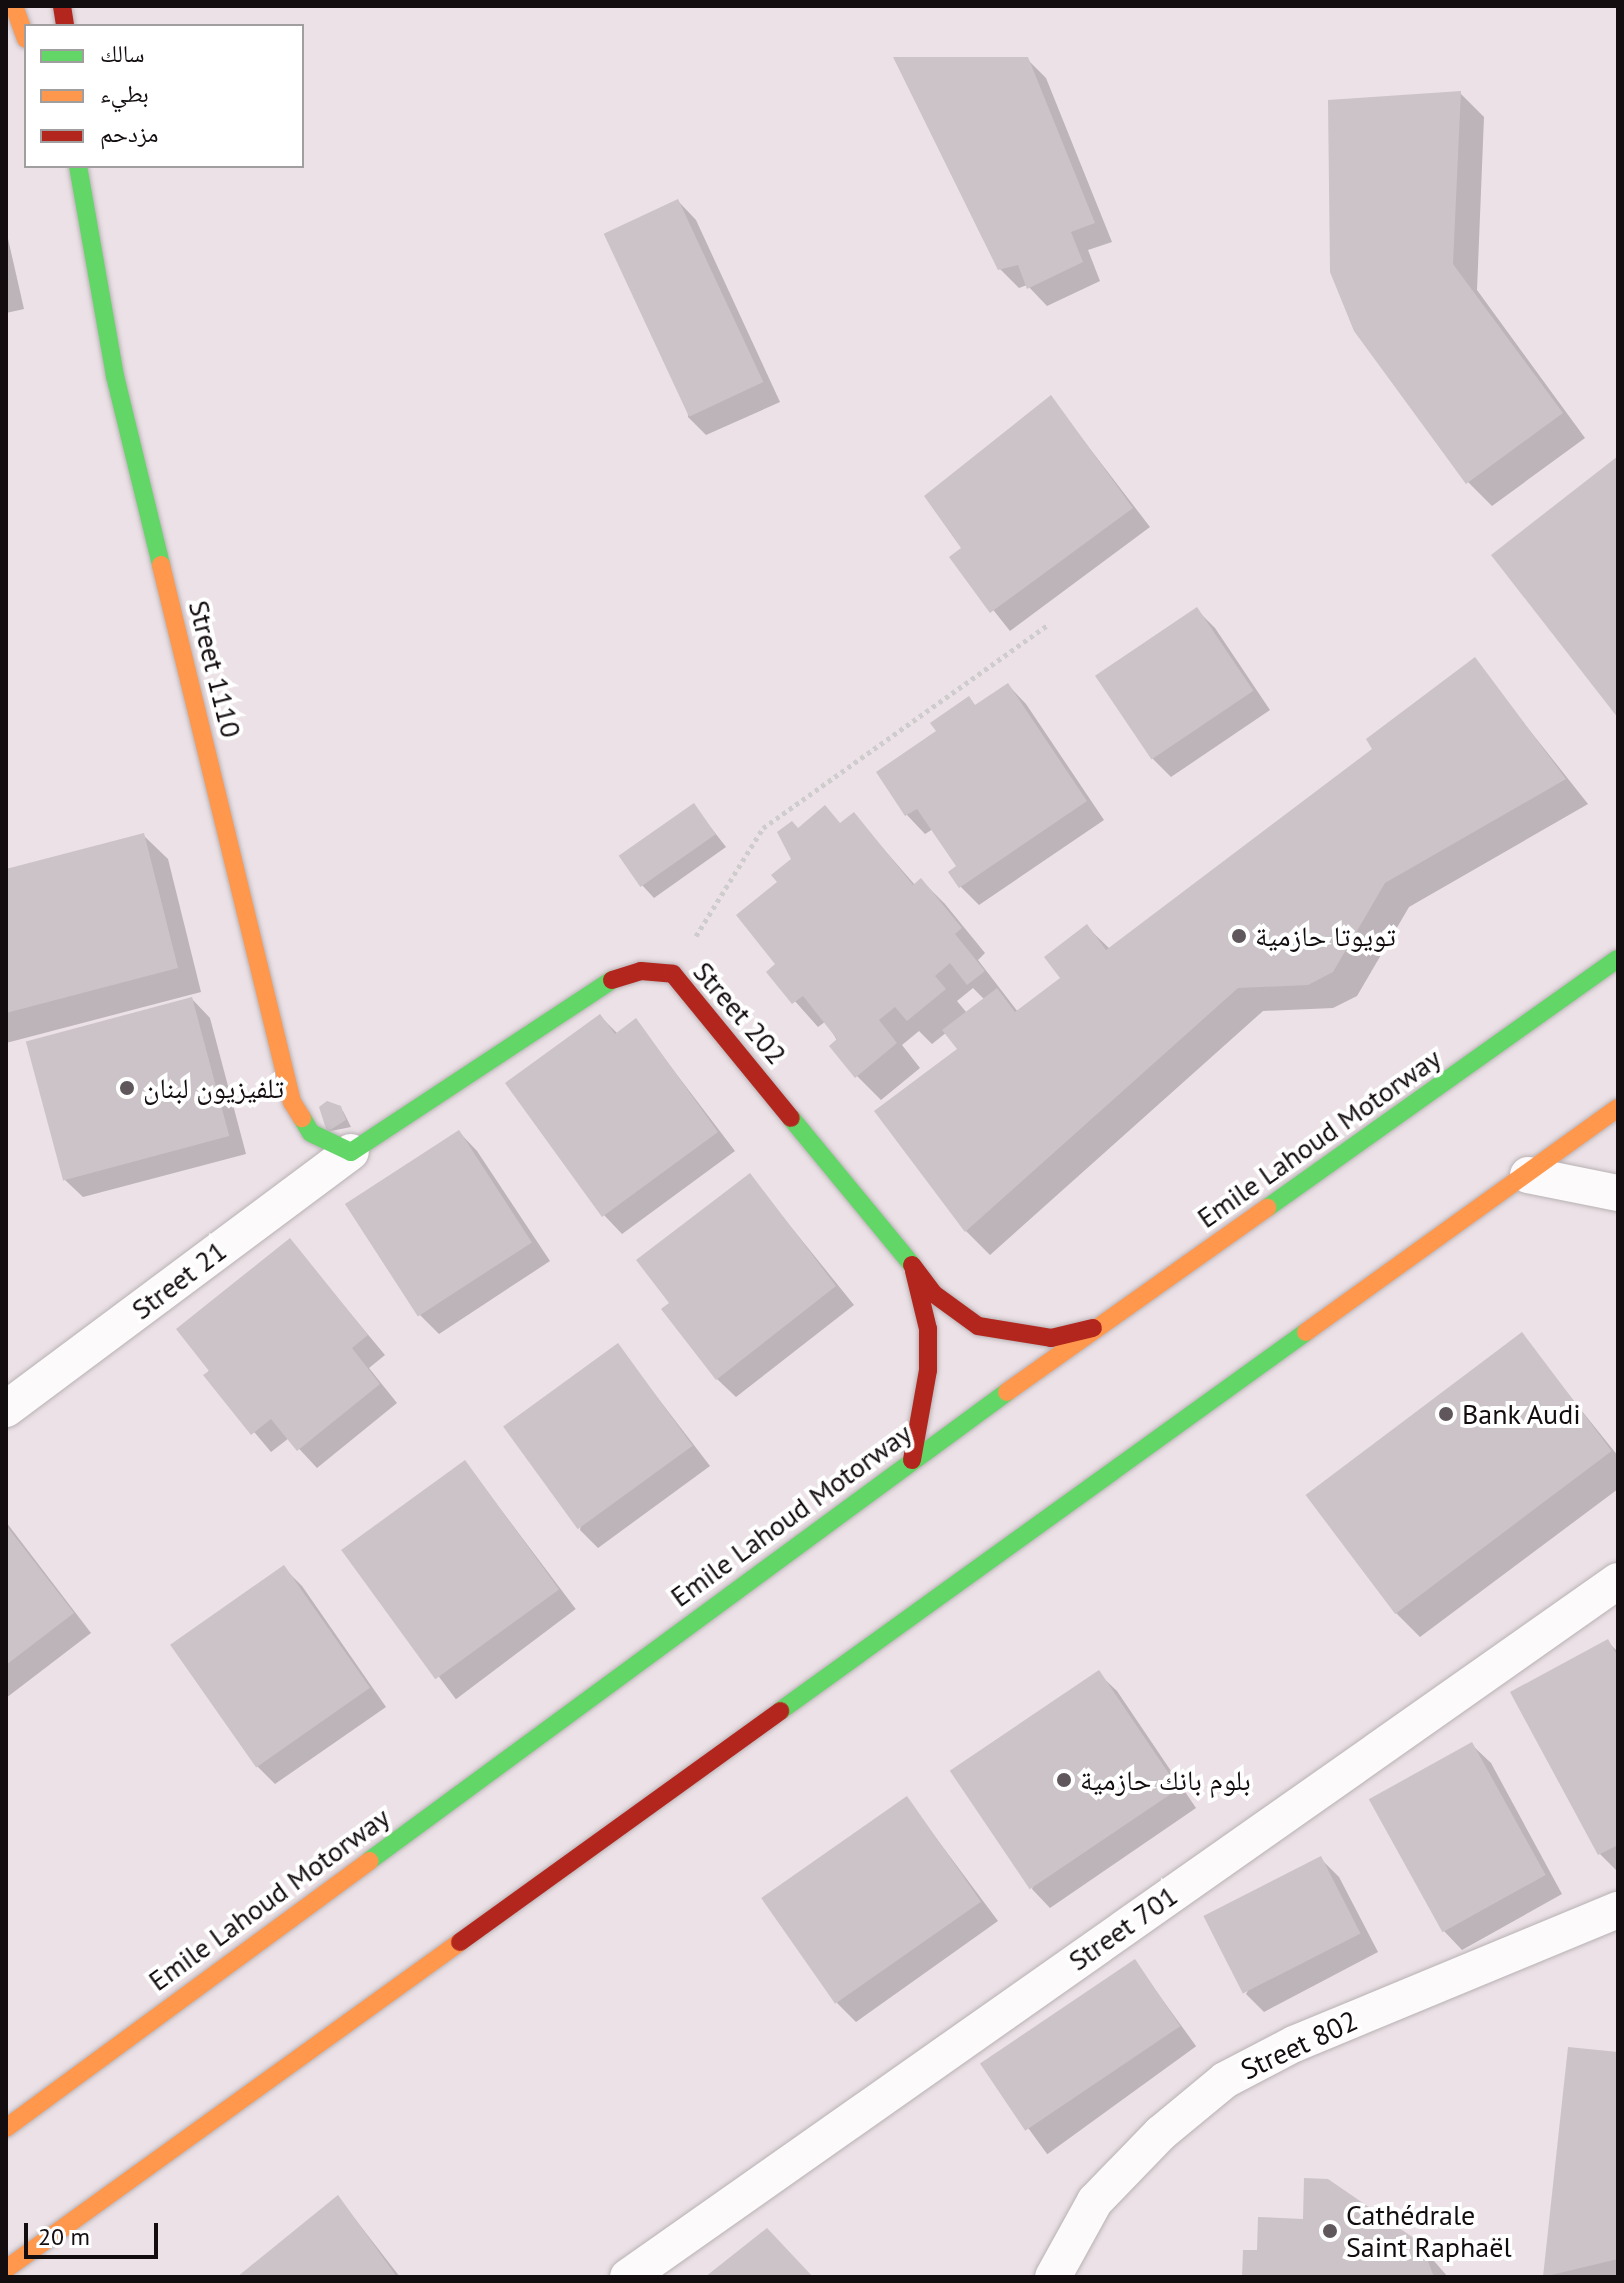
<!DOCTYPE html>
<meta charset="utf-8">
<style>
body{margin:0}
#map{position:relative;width:1624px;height:2283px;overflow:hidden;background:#ebe1e6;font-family:"PT Sans","Noto Naskh Arabic",sans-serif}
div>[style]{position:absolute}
.shadow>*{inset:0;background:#0003;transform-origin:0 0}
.building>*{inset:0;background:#cbc3c7;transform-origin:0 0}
.path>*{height:5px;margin-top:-2.5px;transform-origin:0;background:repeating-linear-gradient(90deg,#cecccc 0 4px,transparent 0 8px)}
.roads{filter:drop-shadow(0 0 2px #b8b1b4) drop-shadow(0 0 2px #b8b1b4)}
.street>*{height:36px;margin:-18px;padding:0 18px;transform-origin:18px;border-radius:18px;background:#fcfafb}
.fast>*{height:18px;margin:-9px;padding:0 9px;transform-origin:9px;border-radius:9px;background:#63d668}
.slow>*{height:18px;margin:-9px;padding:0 9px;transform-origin:9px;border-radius:9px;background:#ff974d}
.jam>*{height:18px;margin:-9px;padding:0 9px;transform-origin:9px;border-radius:9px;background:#b3261e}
.dots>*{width:22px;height:22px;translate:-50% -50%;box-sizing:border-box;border:4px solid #fff;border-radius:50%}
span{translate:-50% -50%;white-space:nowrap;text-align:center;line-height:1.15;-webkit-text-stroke:8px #fff;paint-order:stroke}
.street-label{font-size:28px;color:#130d10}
.poi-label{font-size:28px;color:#130d10}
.left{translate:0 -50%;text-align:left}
.frame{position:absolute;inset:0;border:8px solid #130d10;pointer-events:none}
.legend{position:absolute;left:24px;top:24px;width:280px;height:144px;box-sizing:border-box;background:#fff;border:2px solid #a19e9f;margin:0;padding:10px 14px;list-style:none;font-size:24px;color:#130d10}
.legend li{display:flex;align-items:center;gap:16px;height:40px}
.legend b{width:40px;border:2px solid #a19e9f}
.scale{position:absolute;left:24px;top:2223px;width:134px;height:36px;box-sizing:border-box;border:4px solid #130d10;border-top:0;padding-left:10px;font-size:24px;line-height:28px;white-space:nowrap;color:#130d10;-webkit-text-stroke:6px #fff;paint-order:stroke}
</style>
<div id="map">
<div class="shadow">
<div style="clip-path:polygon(1027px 59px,1046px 78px,1112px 242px,1088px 250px,1100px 281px,1047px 306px,1027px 285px,1019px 288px,1000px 269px)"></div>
<div style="clip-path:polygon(1460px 93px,1484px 117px,1477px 290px,1585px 438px,1492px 506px,1468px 482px,1356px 330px)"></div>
<div style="clip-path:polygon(678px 201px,696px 220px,780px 402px,706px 435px,688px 417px)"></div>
<div style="clip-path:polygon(6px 230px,24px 309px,6px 313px)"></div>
<div style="clip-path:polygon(1051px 398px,1150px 527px,1010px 631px,952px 558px,964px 549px)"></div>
<div style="clip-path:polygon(1196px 609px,1215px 628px,1270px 710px,1171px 777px,1152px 758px,1097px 676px)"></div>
<div style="clip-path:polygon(evenodd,1474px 660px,1588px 804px,1409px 907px,1357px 996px,1333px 1008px,1263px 1011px,990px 1255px,966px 1231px,960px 1050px,947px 1032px,932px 1044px,919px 1031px,902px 1045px,920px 1068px,881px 1100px,857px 1076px,826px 1021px,818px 1027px,769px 972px,778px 964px,780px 882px,794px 859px,799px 830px,841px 825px,854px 815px,915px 885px,921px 880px,945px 904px,985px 953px,978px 960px,1018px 1012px,1063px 979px,1087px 927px,1110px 949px,1375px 749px,1474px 660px,973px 988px,985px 1000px,967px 1013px,957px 1001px,973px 988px)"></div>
<div style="clip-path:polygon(1008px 685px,1026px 704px,1104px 820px,979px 905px,960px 886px,959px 867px,933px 829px,925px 834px,907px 815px,879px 773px,939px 732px,969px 699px,976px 706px)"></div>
<div style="clip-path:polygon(694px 806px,726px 847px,654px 898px,642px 885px)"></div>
<div style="clip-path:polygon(143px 835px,168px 859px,201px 992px,6px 1043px,6px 871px)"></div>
<div style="clip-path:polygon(192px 999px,210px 1018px,246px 1154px,83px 1197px,64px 1179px)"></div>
<div style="clip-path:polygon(600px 1016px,618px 1034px,636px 1021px,735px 1151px,622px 1234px,604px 1215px)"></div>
<div style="clip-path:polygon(343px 1111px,351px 1127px,326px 1132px)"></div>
<div style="clip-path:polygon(459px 1132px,477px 1151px,550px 1261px,439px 1334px,420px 1315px)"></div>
<div style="clip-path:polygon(749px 1175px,854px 1305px,736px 1397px,717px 1379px,672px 1303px)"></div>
<div style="clip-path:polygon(290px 1241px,385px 1355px,369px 1368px,397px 1403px,317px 1468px,289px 1438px,271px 1452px,206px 1375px)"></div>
<div style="clip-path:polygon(1521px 1335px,1618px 1456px,1618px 1489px,1420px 1637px,1396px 1613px)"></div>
<div style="clip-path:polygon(618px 1346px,710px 1466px,598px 1548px,580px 1530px)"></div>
<div style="left:465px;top:1462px;width:184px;height:150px;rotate:53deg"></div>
<div style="clip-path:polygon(6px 1522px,91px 1633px,6px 1698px)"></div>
<div style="clip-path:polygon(284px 1568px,302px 1586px,386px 1707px,275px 1784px,257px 1766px)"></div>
<div style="clip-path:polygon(1608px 1642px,1618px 1652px,1618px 1872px,1600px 1854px)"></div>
<div style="clip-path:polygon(1098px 1673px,1117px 1691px,1196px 1808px,1050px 1908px,1032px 1889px)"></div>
<div style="clip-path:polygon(1472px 1745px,1491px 1763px,1562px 1894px,1462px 1950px,1444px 1931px)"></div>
<div style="clip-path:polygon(907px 1799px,998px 1921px,856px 2022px,837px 2003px)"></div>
<div style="clip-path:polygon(1321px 1859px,1339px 1877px,1378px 1952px,1264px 2012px,1246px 1994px)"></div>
<div style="left:1135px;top:1962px;width:104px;height:184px;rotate:54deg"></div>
<div style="clip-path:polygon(1569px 2049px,1618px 2054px,1618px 2277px,1545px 2277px)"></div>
<div style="clip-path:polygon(338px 2197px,400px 2277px,240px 2277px)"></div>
<div style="clip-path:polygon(1420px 2245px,1448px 2277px,1244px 2277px)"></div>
</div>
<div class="building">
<div style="clip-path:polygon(893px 57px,1028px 57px,1095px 223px,1071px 232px,1083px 262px,1027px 289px,1018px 265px,998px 270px)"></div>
<div style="clip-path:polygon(1461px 91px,1453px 264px,1563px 413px,1466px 484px,1354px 331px,1330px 272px,1328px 100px)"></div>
<div style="left:678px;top:199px;width:202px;height:82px;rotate:65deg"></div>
<div style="clip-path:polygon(1051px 395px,1133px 508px,990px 613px,949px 557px,961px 548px,924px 496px)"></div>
<div style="clip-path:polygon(1618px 456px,1618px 718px,1491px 555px)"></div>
<div style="left:1197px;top:607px;width:101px;height:123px;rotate:56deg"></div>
<div style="clip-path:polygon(1475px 657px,1566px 779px,1385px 883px,1333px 972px,1308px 985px,1238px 988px,965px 1232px,874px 1111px,957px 1049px,942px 1030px,997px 988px,1015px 1012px,1060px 978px,1044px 957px,1087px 924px,1106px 950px,1372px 749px,1366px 739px)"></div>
<div style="clip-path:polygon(1008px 683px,1087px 801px,959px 888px,948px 872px,956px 866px,917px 809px,905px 816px,876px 772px,936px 731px,930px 723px,969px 696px,975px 705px)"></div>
<div style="left:694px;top:803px;width:38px;height:92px;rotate:55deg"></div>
<div style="clip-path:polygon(825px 805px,840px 823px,854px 812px,913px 885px,921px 878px,962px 928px,955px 934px,985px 971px,967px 985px,950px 963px,935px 976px,946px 989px,907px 1021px,895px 1007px,879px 1020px,897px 1043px,855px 1078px,829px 1046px,837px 1039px,803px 996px,792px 1004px,766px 972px,775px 964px,736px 915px,777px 882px,771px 875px,791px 859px,777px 832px,792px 821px,798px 828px)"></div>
<div style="clip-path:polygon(144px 833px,178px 968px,6px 1013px,6px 869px)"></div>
<div style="left:192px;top:997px;width:144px;height:172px;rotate:75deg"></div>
<div style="clip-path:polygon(600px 1014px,615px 1034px,636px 1018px,718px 1132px,602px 1217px,505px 1083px)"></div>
<div style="clip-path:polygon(327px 1101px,341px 1106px,346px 1120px,327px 1132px,319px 1107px)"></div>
<div style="left:459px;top:1130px;width:134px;height:136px;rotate:57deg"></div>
<div style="clip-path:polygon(750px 1173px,836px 1286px,716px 1380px,661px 1309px,669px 1303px,636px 1260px)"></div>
<div style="clip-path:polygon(290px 1238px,368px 1335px,352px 1348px,380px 1384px,297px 1451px,271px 1419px,251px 1435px,203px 1375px,209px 1371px,176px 1329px)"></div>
<div style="left:1522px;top:1332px;width:149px;height:271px;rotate:53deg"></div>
<div style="left:618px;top:1343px;width:127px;height:142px;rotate:54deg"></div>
<div style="left:465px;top:1460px;width:160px;height:153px;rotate:54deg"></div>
<div style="clip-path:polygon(6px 1525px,74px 1613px,6px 1665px)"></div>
<div style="left:284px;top:1565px;width:150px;height:139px;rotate:55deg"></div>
<div style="clip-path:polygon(1608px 1639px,1618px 1657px,1618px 1845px,1598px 1855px,1510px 1692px)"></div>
<div style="left:1099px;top:1670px;width:143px;height:180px;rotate:56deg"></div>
<div style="left:1472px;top:1742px;width:152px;height:118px;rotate:61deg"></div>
<div style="left:907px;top:1796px;width:129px;height:178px;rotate:55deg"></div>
<div style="left:1321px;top:1856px;width:87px;height:132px;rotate:63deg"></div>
<div style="left:1135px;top:1959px;width:81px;height:187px;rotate:56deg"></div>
<div style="clip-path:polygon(1568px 2047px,1618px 2052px,1618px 2259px,1543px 2277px)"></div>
<div style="clip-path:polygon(1304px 2178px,1328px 2179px,1421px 2243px,1434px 2277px,1242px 2277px,1243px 2250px,1257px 2250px,1258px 2217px,1303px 2219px)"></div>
<div style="clip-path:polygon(338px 2195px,397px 2277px,237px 2277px)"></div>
<div style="clip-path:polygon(767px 2228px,813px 2277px,705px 2277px)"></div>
</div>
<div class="path">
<div style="left:696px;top:936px;width:127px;rotate:-58.2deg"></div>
<div style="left:763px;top:828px;width:350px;rotate:-35.5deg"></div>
</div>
<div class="roads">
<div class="street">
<div style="left:1528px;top:1175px;width:92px;rotate:11.3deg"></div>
<div style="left:6px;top:1409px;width:430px;rotate:-36.7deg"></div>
<div style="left:628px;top:2277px;width:1210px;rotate:-35.11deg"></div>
<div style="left:1053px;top:2277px;width:87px;rotate:-61.1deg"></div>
<div style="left:1095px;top:2201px;width:95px;rotate:-45.9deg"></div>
<div style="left:1161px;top:2133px;width:83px;rotate:-39.6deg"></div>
<div style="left:1225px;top:2080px;width:78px;rotate:-27.6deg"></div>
<div style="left:1294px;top:2044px;width:351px;rotate:-22.5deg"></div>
</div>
<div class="fast">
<div style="left:78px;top:166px;width:213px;rotate:80deg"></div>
<div style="left:115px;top:376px;width:195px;rotate:76.3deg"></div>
<div style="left:302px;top:1118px;width:17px;rotate:59deg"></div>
<div style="left:311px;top:1133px;width:44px;rotate:25.4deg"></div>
<div style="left:351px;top:1152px;width:313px;rotate:-33.4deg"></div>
<div style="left:791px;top:1118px;width:190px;rotate:50.5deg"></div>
<div style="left:1267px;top:1208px;width:430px;rotate:-35.4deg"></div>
<div style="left:780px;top:1711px;width:648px;rotate:-35.77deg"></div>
<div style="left:369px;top:1861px;width:792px;rotate:-36.32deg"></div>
</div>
<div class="slow">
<div style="left:14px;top:6px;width:35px;rotate:70deg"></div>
<div style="left:161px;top:565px;width:553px;rotate:76.29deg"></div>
<div style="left:292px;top:1102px;width:19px;rotate:58deg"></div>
<div style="left:1306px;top:1332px;width:384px;rotate:-35.7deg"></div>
<div style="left:1007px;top:1392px;width:319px;rotate:-35.3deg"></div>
<div style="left:6px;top:2128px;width:451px;rotate:-36.3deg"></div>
<div style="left:6px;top:2269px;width:560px;rotate:-35.76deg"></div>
</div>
<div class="jam">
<div style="left:62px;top:6px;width:20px;rotate:81deg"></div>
<div style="left:612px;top:980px;width:30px;rotate:-17deg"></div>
<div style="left:641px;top:971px;width:32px;rotate:5deg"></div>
<div style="left:673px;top:974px;width:186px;rotate:50.7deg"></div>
<div style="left:912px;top:1265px;width:36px;rotate:53deg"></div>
<div style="left:934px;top:1294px;width:54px;rotate:36deg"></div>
<div style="left:978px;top:1326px;width:74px;rotate:9.3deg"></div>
<div style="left:1051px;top:1338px;width:43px;rotate:-13.4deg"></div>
<div style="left:912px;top:1460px;width:91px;rotate:-79.9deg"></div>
<div style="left:928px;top:1370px;width:41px;rotate:-90deg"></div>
<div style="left:928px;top:1329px;width:60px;rotate:-103.6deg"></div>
<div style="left:460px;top:1942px;width:395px;rotate:-35.8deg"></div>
</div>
</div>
<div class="dots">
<div style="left:1239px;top:936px;background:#5f575b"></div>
<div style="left:127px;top:1088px;background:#5f575b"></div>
<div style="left:1446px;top:1414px;background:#5f575b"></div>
<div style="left:1064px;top:1780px;background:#5f575b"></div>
<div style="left:1330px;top:2231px;background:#5f575b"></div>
</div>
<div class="street-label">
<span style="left:215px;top:669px;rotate:76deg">Street 1110</span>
<span style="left:740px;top:1013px;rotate:49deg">Street 202</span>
<span style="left:1319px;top:1138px;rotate:-35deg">Emile Lahoud Motorway</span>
<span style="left:179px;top:1280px;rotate:-37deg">Street 21</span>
<span style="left:791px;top:1515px;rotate:-36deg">Emile Lahoud Motorway</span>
<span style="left:269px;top:1899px;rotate:-36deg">Emile Lahoud Motorway</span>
<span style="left:1123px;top:1928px;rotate:-35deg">Street 701</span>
<span style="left:1299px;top:2045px;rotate:-25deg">Street 802</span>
</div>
<div class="poi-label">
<span class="left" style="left:1255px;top:936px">تويوتا حازمية</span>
<span class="left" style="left:143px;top:1088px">تلفيزيون لبنان</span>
<span class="left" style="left:1462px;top:1414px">Bank Audi</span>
<span class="left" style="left:1080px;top:1780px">بلوم بانك حازمية</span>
<span class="left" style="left:1346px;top:2231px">Cathédrale<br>Saint Raphaël</span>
</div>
<div class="frame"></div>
<ul class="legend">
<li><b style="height:10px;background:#63d668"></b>سالك</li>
<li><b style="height:10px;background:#ff974d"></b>بطيء</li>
<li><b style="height:10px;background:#b3261e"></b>مزدحم</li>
</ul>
<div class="scale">20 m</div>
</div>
